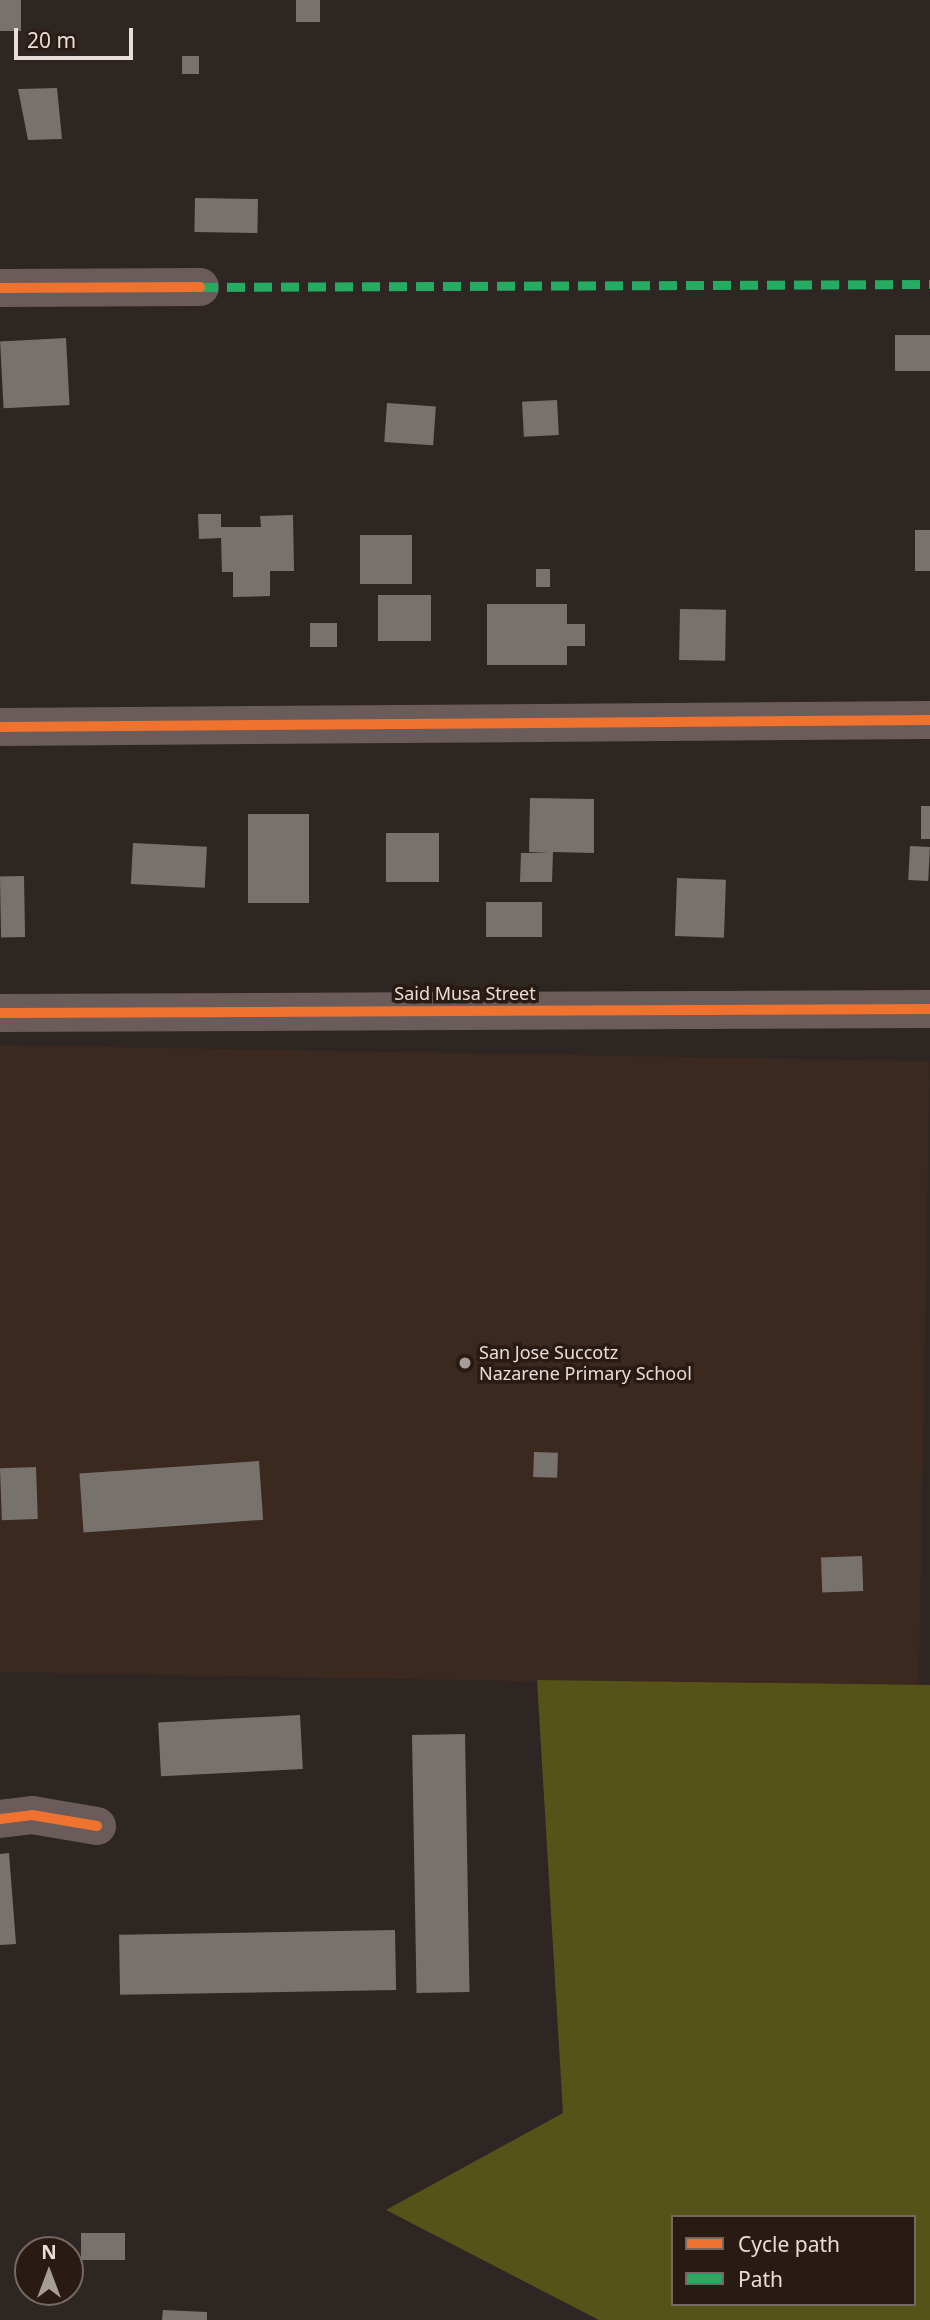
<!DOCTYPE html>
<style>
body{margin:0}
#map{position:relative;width:930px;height:2320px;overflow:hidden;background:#2e2622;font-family:"Noto Sans",sans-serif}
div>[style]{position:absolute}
.built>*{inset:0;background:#3b281e;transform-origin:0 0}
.forest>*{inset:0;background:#555318}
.building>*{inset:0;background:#78726d;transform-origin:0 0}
.street>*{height:38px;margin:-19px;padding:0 19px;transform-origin:19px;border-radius:19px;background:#6a5c5b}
.quiet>*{height:9px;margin-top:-4.5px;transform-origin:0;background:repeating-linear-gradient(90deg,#26ab63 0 18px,transparent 0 27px)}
.cycleway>*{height:10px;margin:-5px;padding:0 5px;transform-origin:5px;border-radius:5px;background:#ef722f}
.dots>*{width:19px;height:19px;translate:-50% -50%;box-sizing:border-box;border:4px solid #291a13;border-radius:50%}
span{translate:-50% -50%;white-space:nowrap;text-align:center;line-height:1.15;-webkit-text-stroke:7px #291a13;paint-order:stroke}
.street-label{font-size:18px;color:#e8ddd8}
.poi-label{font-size:18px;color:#e8ddd8}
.left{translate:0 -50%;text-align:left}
.legend{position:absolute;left:671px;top:2215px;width:245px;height:91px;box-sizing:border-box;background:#291a13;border:2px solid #756862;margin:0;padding:9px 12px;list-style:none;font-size:21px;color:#e8ddd8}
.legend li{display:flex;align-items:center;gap:14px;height:35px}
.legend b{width:35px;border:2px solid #756862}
.north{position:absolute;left:14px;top:2236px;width:70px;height:70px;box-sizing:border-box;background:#291a13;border:2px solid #756862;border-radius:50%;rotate:0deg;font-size:19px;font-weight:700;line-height:28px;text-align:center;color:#e8ddd8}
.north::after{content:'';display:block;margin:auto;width:24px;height:32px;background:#a79d98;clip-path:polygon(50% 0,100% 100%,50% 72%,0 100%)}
.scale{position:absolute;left:14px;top:28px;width:119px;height:32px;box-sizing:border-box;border:4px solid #e8ddd8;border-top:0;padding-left:9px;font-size:21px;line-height:24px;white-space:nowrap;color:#e8ddd8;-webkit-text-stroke:5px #291a13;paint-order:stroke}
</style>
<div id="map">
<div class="built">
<div style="left:0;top:1045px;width:930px;height:627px;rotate:1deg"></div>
</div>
<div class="forest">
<div style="clip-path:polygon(evenodd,537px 1680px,930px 1685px,930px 2320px,599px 2320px,386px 2210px,563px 2113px,537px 1680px,673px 2217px,914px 2217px,914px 2304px,673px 2304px,673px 2217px)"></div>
</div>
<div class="building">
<div style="left:0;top:0;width:21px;height:31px"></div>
<div style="left:296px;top:0;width:24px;height:22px"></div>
<div style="left:182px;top:56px;width:17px;height:18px"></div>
<div style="clip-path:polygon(57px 88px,62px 139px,28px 140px,18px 89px)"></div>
<div style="left:195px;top:198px;width:63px;height:34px;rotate:1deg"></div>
<div style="left:930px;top:335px;width:36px;height:35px;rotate:90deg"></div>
<div style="left:66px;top:338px;width:67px;height:66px;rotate:87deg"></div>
<div style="left:557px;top:400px;width:35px;height:35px;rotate:87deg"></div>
<div style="left:387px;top:403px;width:49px;height:39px;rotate:4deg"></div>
<div style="clip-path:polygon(198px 514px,221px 514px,221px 527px,261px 527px,260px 516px,293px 515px,294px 571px,270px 571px,270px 596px,233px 597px,233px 572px,222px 572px,221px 538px,199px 539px)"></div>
<div style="left:915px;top:530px;width:15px;height:41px"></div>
<div style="left:360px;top:535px;width:52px;height:49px"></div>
<div style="left:536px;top:569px;width:14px;height:18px"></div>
<div style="left:431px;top:595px;width:46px;height:53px;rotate:90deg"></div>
<div style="clip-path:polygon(487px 604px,567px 604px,567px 624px,585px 624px,585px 646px,567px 646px,567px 665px,487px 665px)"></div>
<div style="left:680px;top:609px;width:46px;height:51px;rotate:1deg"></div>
<div style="left:310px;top:623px;width:27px;height:24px"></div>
<div style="clip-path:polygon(530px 798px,594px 799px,594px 853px,553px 852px,552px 882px,520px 882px,521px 853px,549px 853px,529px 852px)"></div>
<div style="left:921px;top:806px;width:9px;height:33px"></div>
<div style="left:248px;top:814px;width:61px;height:89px"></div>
<div style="left:386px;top:833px;width:53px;height:49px"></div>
<div style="left:133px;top:843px;width:74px;height:41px;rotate:3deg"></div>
<div style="left:910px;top:846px;width:20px;height:34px;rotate:3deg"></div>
<div style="left:24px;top:876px;width:61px;height:24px;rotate:89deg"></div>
<div style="left:677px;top:878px;width:49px;height:58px;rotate:2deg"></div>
<div style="left:486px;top:902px;width:56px;height:35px"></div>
<div style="left:534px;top:1452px;width:24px;height:25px;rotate:2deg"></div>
<div style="left:259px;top:1461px;width:59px;height:180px;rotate:86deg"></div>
<div style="left:36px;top:1467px;width:52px;height:36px;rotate:88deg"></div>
<div style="left:862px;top:1556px;width:35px;height:41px;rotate:88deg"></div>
<div style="left:300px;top:1715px;width:54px;height:142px;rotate:87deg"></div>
<div style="left:465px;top:1734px;width:258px;height:53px;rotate:89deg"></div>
<div style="clip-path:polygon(9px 1853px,16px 1944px,0 1945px,0 1854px)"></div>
<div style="left:395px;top:1930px;width:60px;height:276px;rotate:89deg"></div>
<div style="left:81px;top:2233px;width:44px;height:27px"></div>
<div style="clip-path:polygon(163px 2310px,207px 2312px,207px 2320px,162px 2320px)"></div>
</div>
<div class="street">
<div style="left:0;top:288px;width:200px;rotate:-0.3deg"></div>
<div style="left:0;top:727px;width:930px;rotate:-0.43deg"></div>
<div style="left:0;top:1013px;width:930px;rotate:-0.25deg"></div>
<div style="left:0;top:1819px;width:32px;rotate:-7deg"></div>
<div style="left:32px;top:1815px;width:66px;rotate:9.6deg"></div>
</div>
<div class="quiet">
<div style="left:200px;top:287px;width:730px;rotate:-0.24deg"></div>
</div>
<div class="cycleway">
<div style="left:0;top:288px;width:200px;rotate:-0.3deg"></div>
<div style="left:0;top:727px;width:930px;rotate:-0.43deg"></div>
<div style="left:0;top:1013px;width:930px;rotate:-0.25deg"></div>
<div style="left:0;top:1819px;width:32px;rotate:-7deg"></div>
<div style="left:32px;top:1815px;width:66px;rotate:9.6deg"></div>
</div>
<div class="dots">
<div style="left:465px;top:1363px;background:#a79d98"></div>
</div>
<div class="street-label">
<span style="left:465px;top:993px">Said Musa Street</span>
</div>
<div class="poi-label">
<span class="left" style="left:479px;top:1363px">San Jose Succotz<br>Nazarene Primary School</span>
</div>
<ul class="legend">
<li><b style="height:9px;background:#ef722f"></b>Cycle path</li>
<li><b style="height:9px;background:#26ab63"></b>Path</li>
</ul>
<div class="north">N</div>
<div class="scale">20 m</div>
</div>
